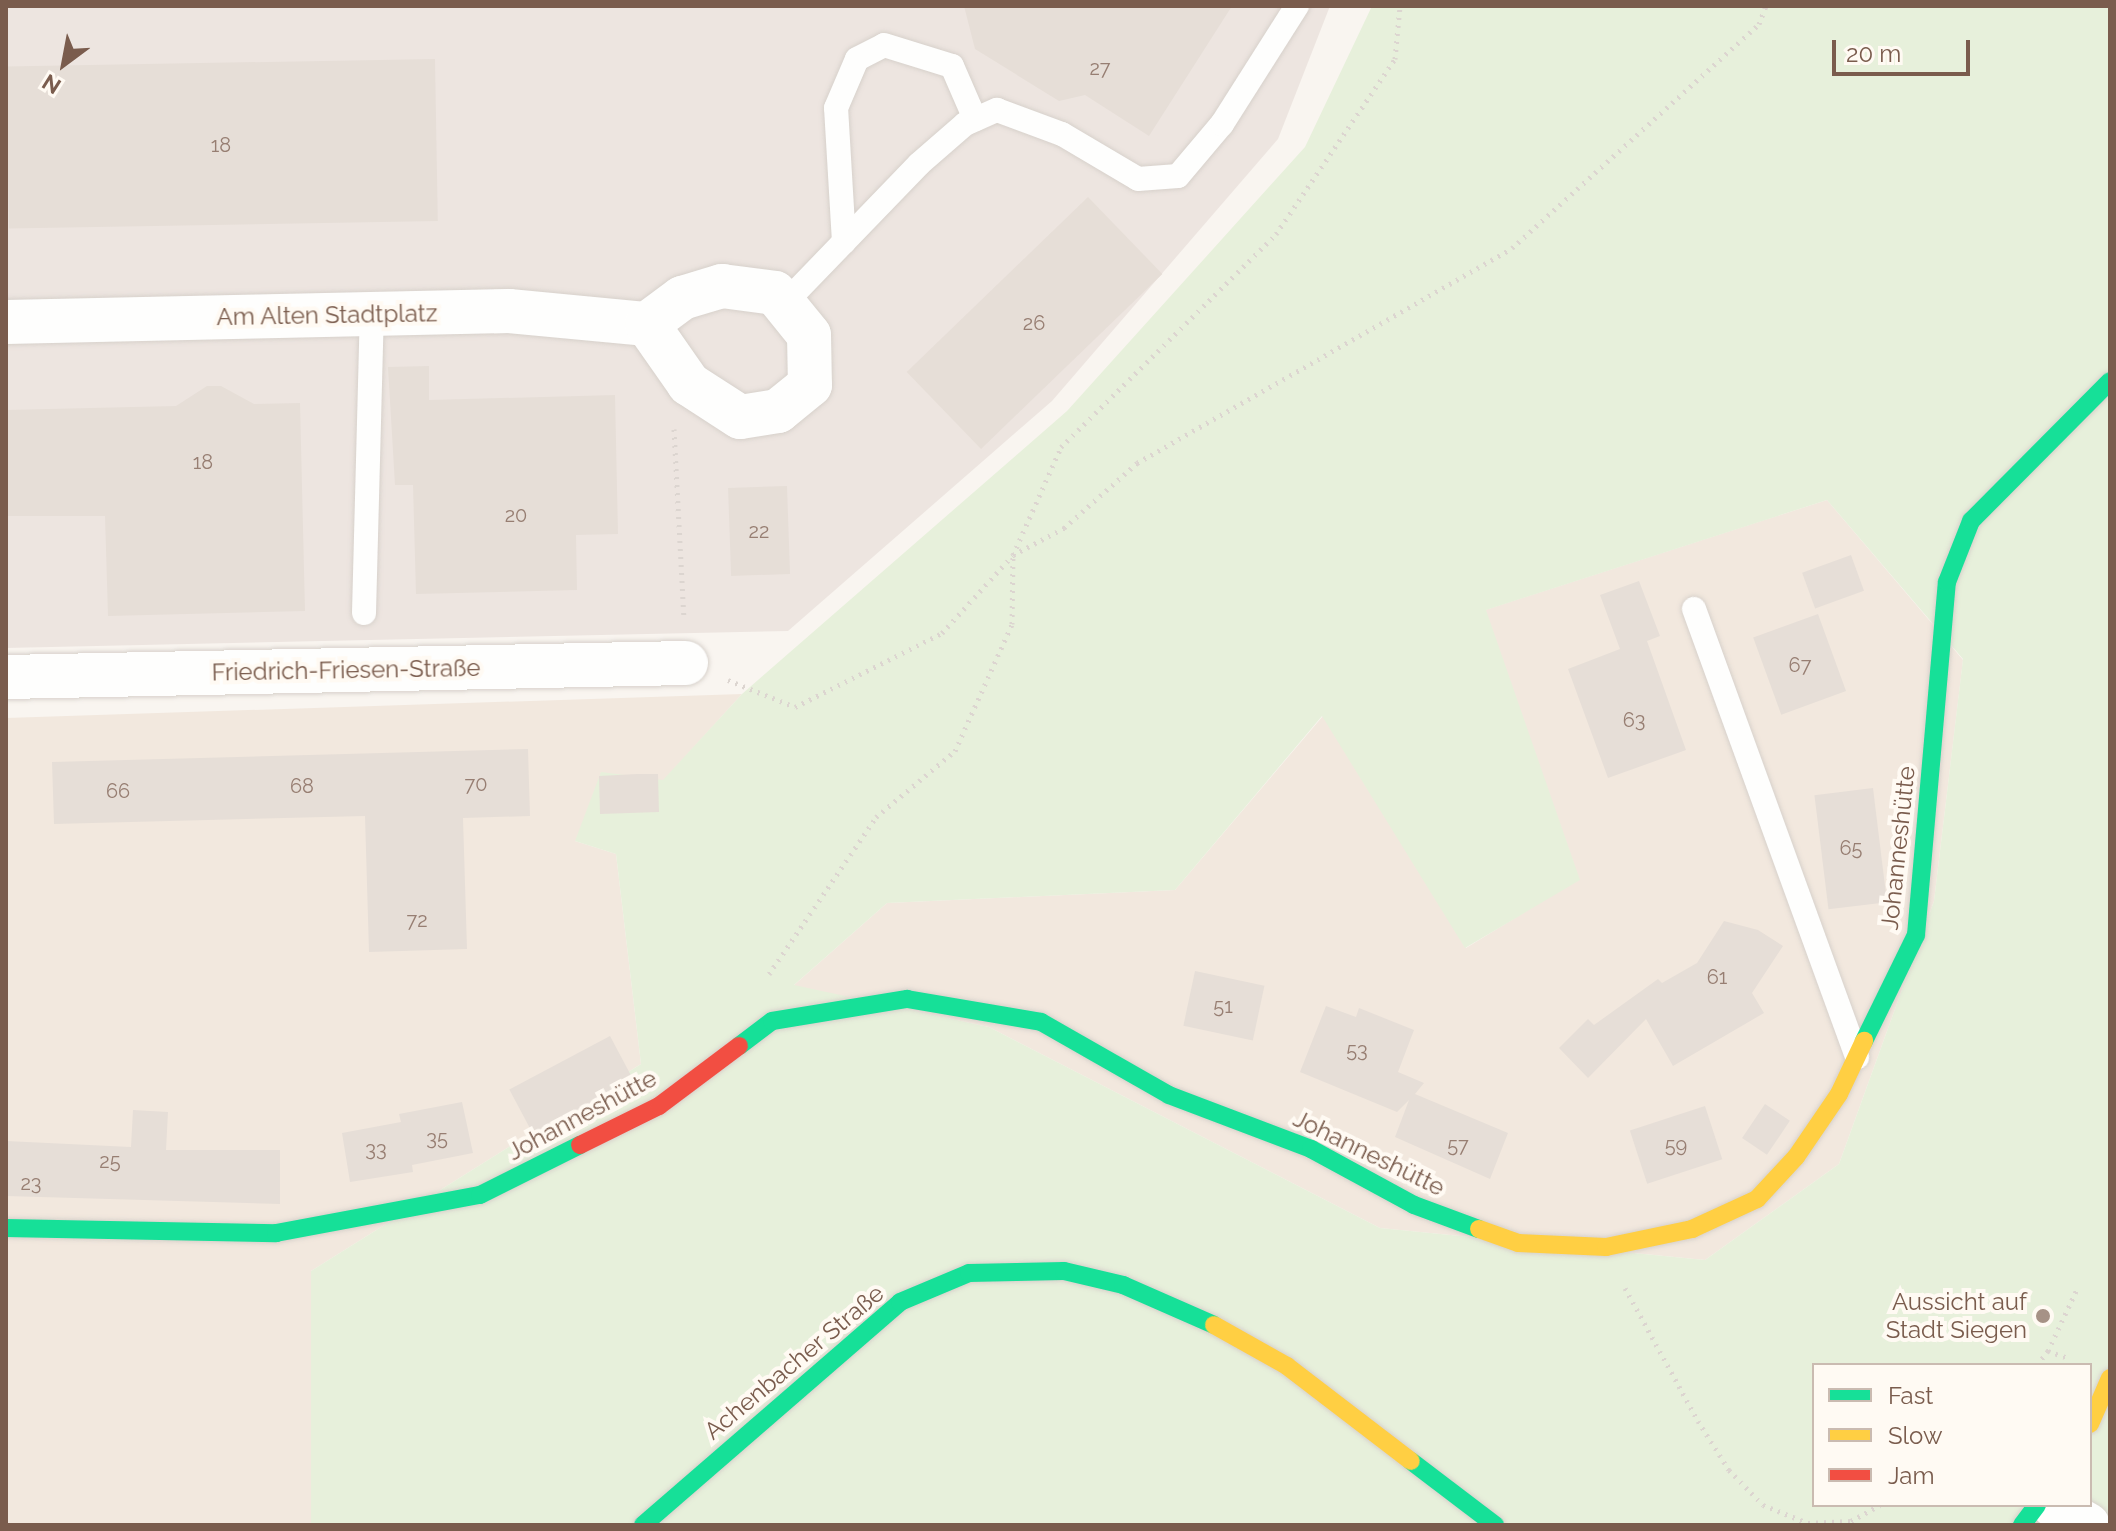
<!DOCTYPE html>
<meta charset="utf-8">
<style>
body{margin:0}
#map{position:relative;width:2116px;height:1531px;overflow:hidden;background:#f9f5f0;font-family:Raleway,sans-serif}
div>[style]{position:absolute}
.residential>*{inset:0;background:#f2e8de}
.industrial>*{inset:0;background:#ede5e0}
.green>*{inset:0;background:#e7f0db}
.building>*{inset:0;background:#e6ded7;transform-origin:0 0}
.path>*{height:5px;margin-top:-2.5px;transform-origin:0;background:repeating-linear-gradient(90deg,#dcd5d0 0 2px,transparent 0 8px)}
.roads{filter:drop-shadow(0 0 2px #d7d1cb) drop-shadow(0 0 2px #d7d1cb)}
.lane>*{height:24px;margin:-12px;padding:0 12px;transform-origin:12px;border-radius:12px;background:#fefefd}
.street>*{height:44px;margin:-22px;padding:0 22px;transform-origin:22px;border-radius:22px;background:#fefefd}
.fast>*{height:18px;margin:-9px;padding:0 9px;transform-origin:9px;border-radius:9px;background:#16e098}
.slow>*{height:18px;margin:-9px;padding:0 9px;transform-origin:9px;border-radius:9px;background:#ffcf43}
.jam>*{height:18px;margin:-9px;padding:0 9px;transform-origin:9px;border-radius:9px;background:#f24e42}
.dots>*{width:22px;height:22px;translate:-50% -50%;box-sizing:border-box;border:4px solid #fffaf3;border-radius:50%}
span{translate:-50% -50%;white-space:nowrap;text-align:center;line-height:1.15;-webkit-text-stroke:8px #fffaf3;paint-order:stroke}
.number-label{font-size:20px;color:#977e72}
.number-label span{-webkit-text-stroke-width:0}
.street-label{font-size:24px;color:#7a5c4d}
.poi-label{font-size:24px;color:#7a5c4d}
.right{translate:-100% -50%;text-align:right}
.frame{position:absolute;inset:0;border:8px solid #7a5c4d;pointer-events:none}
.legend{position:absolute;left:1812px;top:1363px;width:280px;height:144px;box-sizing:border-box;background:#fffaf3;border:2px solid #cabbb1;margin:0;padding:10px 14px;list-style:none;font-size:24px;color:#7a5c4d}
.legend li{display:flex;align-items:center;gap:16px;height:40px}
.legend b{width:40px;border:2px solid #cabbb1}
.north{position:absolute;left:24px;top:24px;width:80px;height:80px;-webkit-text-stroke:6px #fffaf3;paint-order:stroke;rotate:212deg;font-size:22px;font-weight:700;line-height:32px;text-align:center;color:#7a5c4d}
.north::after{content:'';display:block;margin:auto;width:28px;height:36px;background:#7a5c4d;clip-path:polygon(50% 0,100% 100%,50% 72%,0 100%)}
.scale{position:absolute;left:1832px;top:40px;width:138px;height:36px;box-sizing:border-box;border:4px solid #7a5c4d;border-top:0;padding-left:10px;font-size:24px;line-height:28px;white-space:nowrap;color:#7a5c4d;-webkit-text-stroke:6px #fffaf3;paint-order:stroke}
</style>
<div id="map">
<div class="residential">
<div style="clip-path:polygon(1827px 500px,1963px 660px,1934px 901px,1839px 1164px,1705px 1260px,1380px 1228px,989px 1027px,793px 986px,887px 903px,1175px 890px,1323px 716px,1466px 948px,1579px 879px,1485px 610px)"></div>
<div style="clip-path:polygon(742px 694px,663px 781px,575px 841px,616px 854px,641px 1064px,311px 1271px,311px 1525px,6px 1525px,6px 718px)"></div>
</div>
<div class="industrial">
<div style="clip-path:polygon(6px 6px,1330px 6px,1278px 139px,1052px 401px,788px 631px,6px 648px)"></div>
</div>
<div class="green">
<div style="clip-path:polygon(evenodd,1372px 6px,2110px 6px,2110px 1525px,311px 1525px,311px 1271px,641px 1064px,616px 854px,575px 841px,601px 772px,663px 780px,742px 694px,1067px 411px,1305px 147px,1372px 6px,1827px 500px,1963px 659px,1934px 901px,1839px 1164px,1705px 1260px,1380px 1228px,989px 1027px,794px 985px,887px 903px,1175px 890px,1322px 716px,1465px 948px,1580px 880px,1486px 610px,1827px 500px,1372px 6px,1814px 1365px,2090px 1365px,2090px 1505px,1814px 1505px,1814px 1365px)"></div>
</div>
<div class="building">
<div style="clip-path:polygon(964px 6px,1232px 6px,1149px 136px,1085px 95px,1059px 101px,975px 49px)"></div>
<div style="left:435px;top:59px;width:162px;height:429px;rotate:89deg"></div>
<div style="left:1088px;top:197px;width:107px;height:252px;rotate:46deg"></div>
<div style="clip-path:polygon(429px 366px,429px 400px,615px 395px,618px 534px,576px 535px,577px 590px,416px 594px,413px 485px,395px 485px,388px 367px)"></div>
<div style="clip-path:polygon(207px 386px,221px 386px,254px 404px,300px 403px,305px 611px,108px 616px,105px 516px,6px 516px,6px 410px,176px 406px)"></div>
<div style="left:787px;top:486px;width:88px;height:59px;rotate:88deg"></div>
<div style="left:1851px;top:555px;width:38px;height:52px;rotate:70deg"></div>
<div style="clip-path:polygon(1639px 581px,1660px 636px,1647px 641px,1686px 750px,1608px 778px,1568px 669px,1620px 649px,1600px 595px)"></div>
<div style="left:1818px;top:614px;width:82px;height:69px;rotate:70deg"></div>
<div style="clip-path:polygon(528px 749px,530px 816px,463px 818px,467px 949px,369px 952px,365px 816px,54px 824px,52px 762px)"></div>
<div style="clip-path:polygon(637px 774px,658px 774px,659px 812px,600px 814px,599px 776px)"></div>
<div style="left:1873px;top:788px;width:115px;height:59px;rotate:83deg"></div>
<div style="clip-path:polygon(1724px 921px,1758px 930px,1783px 946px,1752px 993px,1764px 1013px,1673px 1066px,1646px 1019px,1588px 1078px,1559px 1048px,1588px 1019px,1594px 1025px,1658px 979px,1662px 983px,1697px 963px)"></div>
<div style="left:1195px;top:971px;width:71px;height:56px;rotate:12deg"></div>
<div style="clip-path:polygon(1326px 1006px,1356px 1017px,1359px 1008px,1414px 1030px,1398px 1072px,1424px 1083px,1415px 1094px,1508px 1133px,1490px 1179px,1395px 1137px,1409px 1100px,1397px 1112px,1300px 1072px)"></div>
<div style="left:610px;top:1036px;width:53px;height:114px;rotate:62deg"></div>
<div style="clip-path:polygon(462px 1102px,473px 1153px,412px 1165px,413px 1172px,350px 1182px,342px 1133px,401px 1122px,399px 1114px)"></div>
<div style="left:1765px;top:1104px;width:30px;height:41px;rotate:34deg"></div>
<div style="left:1705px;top:1106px;width:56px;height:79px;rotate:72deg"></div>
<div style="clip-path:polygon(133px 1110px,168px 1112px,166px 1150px,280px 1150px,280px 1204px,6px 1196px,6px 1141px,131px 1147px)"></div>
</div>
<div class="path">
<div style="left:674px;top:429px;width:189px;rotate:87deg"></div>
<div style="left:728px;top:680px;width:72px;rotate:21.9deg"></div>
<div style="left:795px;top:707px;width:165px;rotate:-26.7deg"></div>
<div style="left:942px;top:633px;width:105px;rotate:-47.7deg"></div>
<div style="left:1013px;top:555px;width:58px;rotate:-27.9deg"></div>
<div style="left:1064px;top:528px;width:98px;rotate:-41.7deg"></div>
<div style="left:1137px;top:463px;width:432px;rotate:-29.8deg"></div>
<div style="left:1512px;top:248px;width:333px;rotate:-42.2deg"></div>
<div style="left:1759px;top:24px;width:19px;rotate:-69deg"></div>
<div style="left:769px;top:974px;width:190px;rotate:-55.7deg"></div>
<div style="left:876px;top:817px;width:103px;rotate:-39.9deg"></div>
<div style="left:955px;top:751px;width:139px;rotate:-65.8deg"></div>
<div style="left:1012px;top:624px;width:69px;rotate:-89.2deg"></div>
<div style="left:1013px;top:555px;width:118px;rotate:-66deg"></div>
<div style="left:1061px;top:447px;width:303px;rotate:-44.7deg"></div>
<div style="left:1276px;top:234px;width:212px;rotate:-55.8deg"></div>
<div style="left:1395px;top:59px;width:53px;rotate:-84.6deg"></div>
<div style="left:1625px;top:1288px;width:152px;rotate:61.2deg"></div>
<div style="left:1698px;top:1421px;width:58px;rotate:57.7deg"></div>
<div style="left:1729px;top:1470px;width:49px;rotate:45.8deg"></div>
<div style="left:1763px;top:1505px;width:48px;rotate:21.8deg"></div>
<div style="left:1808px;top:1523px;width:43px;rotate:-2.7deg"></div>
<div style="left:1851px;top:1521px;width:33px;rotate:-29deg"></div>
<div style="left:2048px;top:1351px;width:71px;rotate:-64.9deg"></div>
<div style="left:2037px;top:1365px;width:18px;rotate:-52deg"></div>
<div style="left:2048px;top:1351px;width:21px;rotate:19deg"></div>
</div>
<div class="roads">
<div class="lane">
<div style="left:844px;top:242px;width:134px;rotate:-93.4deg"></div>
<div style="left:836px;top:108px;width:53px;rotate:-66.8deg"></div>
<div style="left:857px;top:59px;width:30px;rotate:-27deg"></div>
<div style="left:884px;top:45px;width:71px;rotate:17.2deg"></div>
<div style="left:952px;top:66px;width:58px;rotate:66.5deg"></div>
<div style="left:784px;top:304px;width:194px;rotate:-46deg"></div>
<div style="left:919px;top:164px;width:61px;rotate:-41deg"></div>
<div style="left:965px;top:124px;width:35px;rotate:-24deg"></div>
<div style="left:997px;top:110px;width:69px;rotate:20.3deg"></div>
<div style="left:1062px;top:134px;width:88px;rotate:30.6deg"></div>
<div style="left:1138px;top:179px;width:40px;rotate:-4.3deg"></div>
<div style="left:1178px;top:176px;width:68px;rotate:-49.8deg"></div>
<div style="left:1222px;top:124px;width:140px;rotate:-57.6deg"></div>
<div style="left:1694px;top:609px;width:477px;rotate:70deg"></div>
<div style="left:364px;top:613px;width:299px;rotate:-88.5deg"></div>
</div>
<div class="street">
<div style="left:6px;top:322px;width:503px;rotate:-1.25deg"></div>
<div style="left:509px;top:311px;width:139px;rotate:5.4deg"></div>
<div style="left:647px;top:324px;width:44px;rotate:-36.6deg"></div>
<div style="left:682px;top:298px;width:42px;rotate:-16.7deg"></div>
<div style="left:722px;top:286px;width:53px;rotate:7.5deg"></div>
<div style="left:775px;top:293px;width:54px;rotate:51deg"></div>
<div style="left:809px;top:335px;width:50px;rotate:88.9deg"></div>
<div style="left:810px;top:385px;width:41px;rotate:140.9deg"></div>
<div style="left:778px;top:411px;width:38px;rotate:171deg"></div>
<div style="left:740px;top:417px;width:61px;rotate:-147.1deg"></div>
<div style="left:689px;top:384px;width:73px;rotate:-125deg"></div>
<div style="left:6px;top:677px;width:680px;rotate:-1.18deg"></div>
<div style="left:2053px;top:1505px;width:40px;rotate:29.7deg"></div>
</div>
<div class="fast">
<div style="left:1864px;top:1041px;width:118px;rotate:-63.9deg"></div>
<div style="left:1916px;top:935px;width:354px;rotate:-85deg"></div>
<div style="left:1947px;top:582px;width:66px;rotate:-68.5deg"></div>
<div style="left:1971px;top:521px;width:197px;rotate:-45.2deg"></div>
<div style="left:739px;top:1046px;width:41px;rotate:-37.1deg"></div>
<div style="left:772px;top:1021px;width:137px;rotate:-9.3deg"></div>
<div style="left:907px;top:999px;width:136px;rotate:9.7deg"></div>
<div style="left:1041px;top:1022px;width:147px;rotate:29.7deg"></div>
<div style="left:1169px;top:1095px;width:152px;rotate:20.8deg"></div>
<div style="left:1311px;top:1149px;width:117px;rotate:28.5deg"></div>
<div style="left:1414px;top:1205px;width:69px;rotate:20.3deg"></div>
<div style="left:6px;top:1228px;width:270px;rotate:1.1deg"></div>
<div style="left:276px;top:1233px;width:208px;rotate:-10.6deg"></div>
<div style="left:480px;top:1195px;width:112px;rotate:-26.6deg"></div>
<div style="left:1411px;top:1461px;width:106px;rotate:37.3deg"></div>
<div style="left:643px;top:1525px;width:340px;rotate:-40.9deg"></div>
<div style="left:900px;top:1302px;width:75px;rotate:-22.8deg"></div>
<div style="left:969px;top:1273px;width:95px;rotate:-1.2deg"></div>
<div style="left:1064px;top:1271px;width:61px;rotate:13.3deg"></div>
<div style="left:1123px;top:1285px;width:99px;rotate:23.7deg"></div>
<div style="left:2022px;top:1525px;width:25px;rotate:-53deg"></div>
</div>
<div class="slow">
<div style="left:1479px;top:1229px;width:41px;rotate:19.7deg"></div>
<div style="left:1518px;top:1243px;width:88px;rotate:2.6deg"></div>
<div style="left:1606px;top:1247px;width:88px;rotate:-11.8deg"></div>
<div style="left:1692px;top:1229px;width:72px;rotate:-24.8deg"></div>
<div style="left:1757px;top:1199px;width:57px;rotate:-47.1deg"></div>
<div style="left:1796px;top:1157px;width:76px;rotate:-55.7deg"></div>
<div style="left:1839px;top:1094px;width:59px;rotate:-64.7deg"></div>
<div style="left:1214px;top:1325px;width:84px;rotate:29.3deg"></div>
<div style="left:1287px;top:1366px;width:156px;rotate:37.5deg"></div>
<div style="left:2090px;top:1424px;width:50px;rotate:-66.5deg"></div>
</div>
<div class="jam">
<div style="left:580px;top:1145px;width:88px;rotate:-26.3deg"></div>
<div style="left:659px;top:1106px;width:100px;rotate:-36.9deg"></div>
</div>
</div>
<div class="dots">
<div style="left:2043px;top:1316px;background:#a69286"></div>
</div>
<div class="number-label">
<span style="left:1100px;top:68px">27</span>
<span style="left:221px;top:145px">18</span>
<span style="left:1034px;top:323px">26</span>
<span style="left:203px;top:462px">18</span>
<span style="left:516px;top:515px">20</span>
<span style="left:759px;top:531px">22</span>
<span style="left:1800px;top:665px">67</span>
<span style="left:1634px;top:720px">63</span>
<span style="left:476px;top:784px">70</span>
<span style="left:302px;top:786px">68</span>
<span style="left:118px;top:791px">66</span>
<span style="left:1851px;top:848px">65</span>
<span style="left:417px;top:920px">72</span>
<span style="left:1717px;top:977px">61</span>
<span style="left:1223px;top:1006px">51</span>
<span style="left:1357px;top:1050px">53</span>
<span style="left:437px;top:1138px">35</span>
<span style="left:1458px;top:1145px">57</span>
<span style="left:1676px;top:1145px">59</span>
<span style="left:376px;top:1149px">33</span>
<span style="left:110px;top:1161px">25</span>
<span style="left:31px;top:1183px">23</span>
</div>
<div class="street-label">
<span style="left:327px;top:315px;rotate:-1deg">Am Alten Stadtplatz</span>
<span style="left:346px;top:670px;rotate:-1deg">Friedrich-Friesen-Straße</span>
<span style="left:1898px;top:848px;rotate:-84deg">Johanneshütte</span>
<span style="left:582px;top:1115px;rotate:-28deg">Johanneshütte</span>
<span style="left:1369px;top:1153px;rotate:26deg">Johanneshütte</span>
<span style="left:794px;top:1362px;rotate:-40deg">Achenbacher Straße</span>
</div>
<div class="poi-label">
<span class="right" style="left:2027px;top:1316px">Aussicht auf<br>Stadt Siegen</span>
</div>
<div class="frame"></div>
<ul class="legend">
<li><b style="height:10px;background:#16e098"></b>Fast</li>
<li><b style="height:10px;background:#ffcf43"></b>Slow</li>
<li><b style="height:10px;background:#f24e42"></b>Jam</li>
</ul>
<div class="north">N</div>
<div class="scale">20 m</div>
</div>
